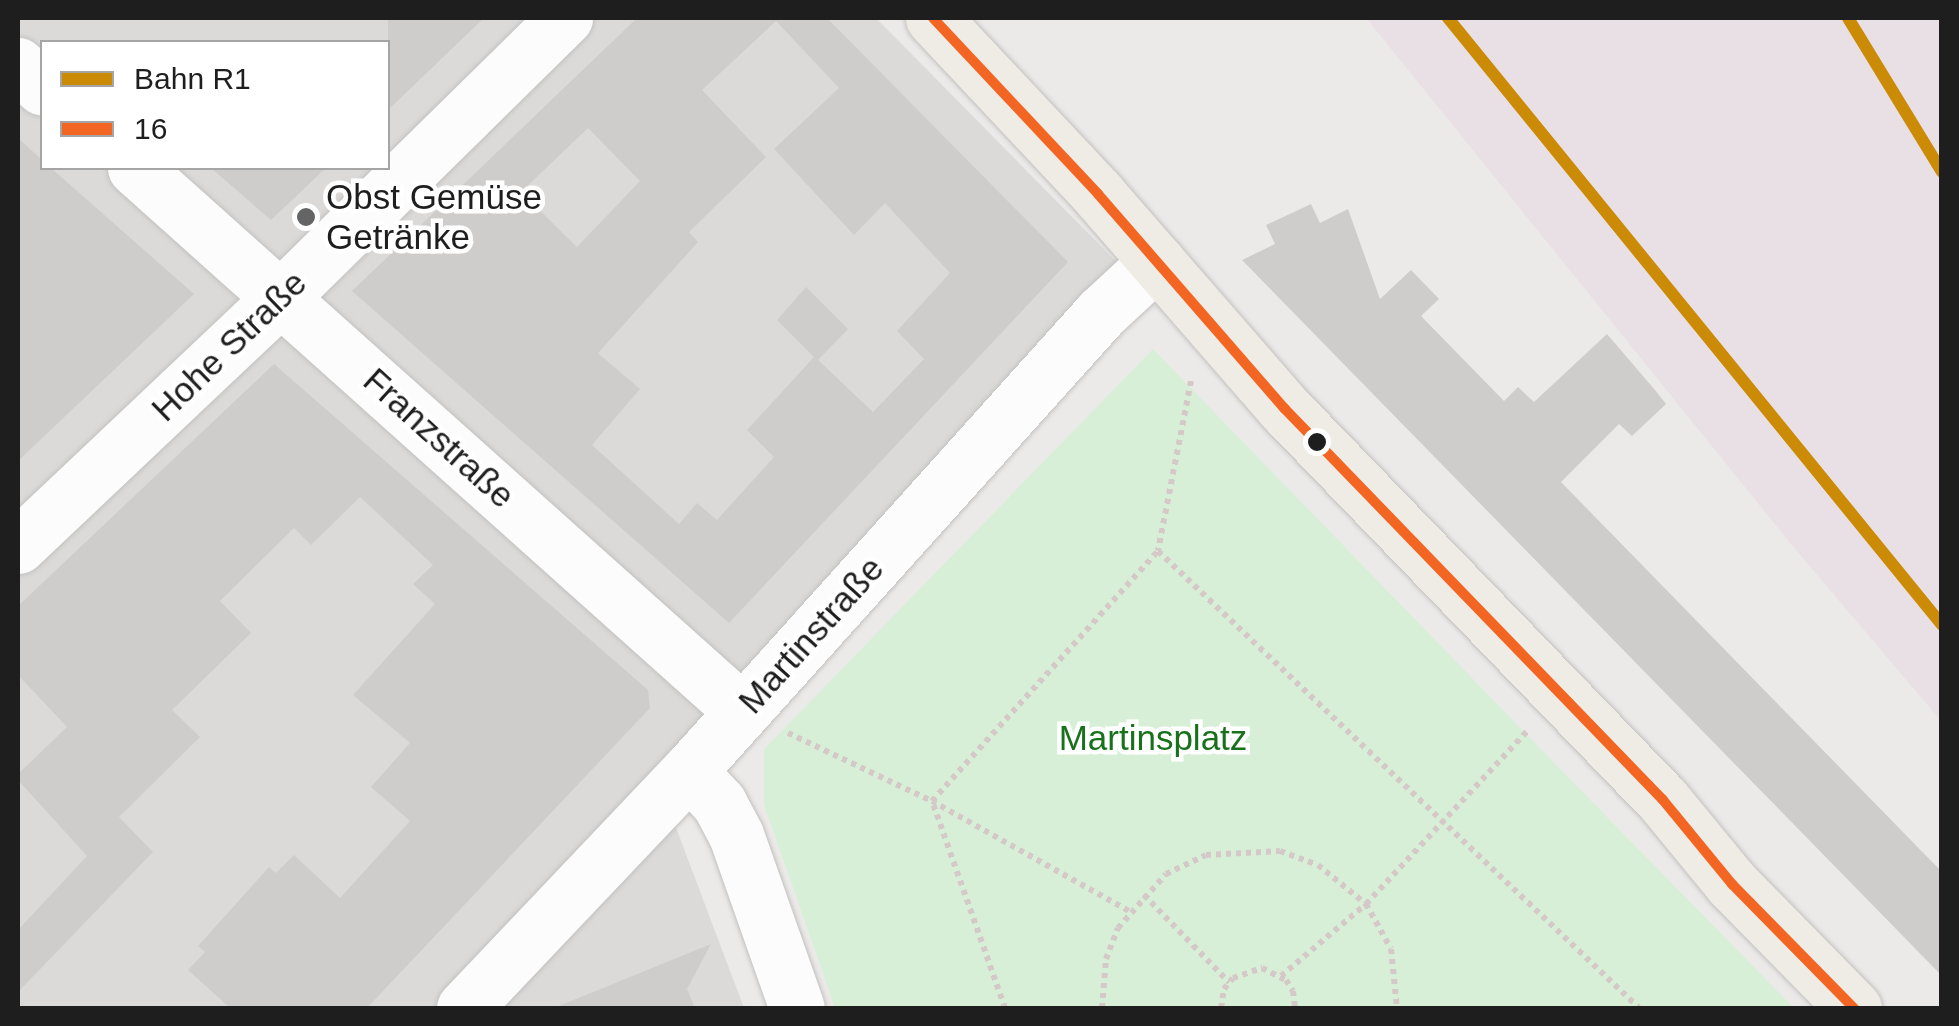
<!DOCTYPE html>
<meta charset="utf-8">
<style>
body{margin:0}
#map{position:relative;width:1959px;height:1026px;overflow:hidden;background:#eceae8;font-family:Arial,sans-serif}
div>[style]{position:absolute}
.residential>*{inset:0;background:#dbdad9}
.industrial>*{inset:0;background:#e9e0e6}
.park>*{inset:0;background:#d8efd7}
.building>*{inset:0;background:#cfcdcb}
.path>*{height:6px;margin-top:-3px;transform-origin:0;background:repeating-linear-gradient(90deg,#d5c9c8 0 5px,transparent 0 10px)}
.roads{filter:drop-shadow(0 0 2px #c2c1c0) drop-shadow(0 0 2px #c2c1c0)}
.minor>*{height:55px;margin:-27.5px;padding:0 27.5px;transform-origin:27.5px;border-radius:27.5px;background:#fcfcfc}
.major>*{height:55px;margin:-27.5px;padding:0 27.5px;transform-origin:27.5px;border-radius:27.5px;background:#efebe5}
.rail>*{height:8px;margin-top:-4px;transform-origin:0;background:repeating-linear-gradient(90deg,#cacac9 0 20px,transparent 0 40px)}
.bus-1>*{height:10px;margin:-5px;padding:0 5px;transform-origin:5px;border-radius:5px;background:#f26522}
.rail-1>*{height:12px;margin:-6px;padding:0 6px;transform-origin:6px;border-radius:6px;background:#cc8b06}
.dots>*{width:28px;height:28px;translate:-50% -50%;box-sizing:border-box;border:5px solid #fff;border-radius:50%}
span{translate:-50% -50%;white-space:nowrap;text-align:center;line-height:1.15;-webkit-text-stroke:9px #fff;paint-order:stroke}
.poi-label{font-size:35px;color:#1e1e1e}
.left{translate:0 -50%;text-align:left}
.street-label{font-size:35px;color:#1e1e1e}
.park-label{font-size:35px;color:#18711b}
.frame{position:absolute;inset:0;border:20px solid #1e1e1e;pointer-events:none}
.legend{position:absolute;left:40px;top:40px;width:350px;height:130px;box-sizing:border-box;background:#fff;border:2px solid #a5a5a5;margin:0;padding:12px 18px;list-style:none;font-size:30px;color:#1e1e1e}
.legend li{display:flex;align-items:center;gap:20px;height:50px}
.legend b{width:50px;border:2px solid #a5a5a5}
</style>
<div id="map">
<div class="residential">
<div style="clip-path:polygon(evenodd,18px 18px,876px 18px,1148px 294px,669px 809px,744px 1008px,18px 1008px,18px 18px,42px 42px,388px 42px,388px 168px,42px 168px,42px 42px)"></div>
</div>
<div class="industrial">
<div style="clip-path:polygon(1366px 18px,1941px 18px,1941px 721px,1790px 543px)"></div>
</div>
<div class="park">
<div style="clip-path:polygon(1153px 349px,1568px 777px,1794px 1008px,835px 1008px,764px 805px,764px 749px)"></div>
</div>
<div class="building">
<div style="clip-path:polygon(388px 18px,484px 18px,388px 110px)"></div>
<div style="clip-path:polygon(evenodd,637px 18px,827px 18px,1068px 262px,729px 623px,352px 291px,637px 18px,776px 21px,839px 88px,774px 149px,854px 235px,885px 203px,950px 273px,897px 331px,924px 359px,873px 412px,818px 360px,848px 329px,806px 287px,777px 320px,814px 357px,747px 430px,774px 457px,717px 520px,697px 503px,679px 524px,592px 445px,640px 389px,598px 353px,698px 242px,689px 232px,766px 157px,702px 90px,776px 21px,637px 18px,588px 128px,640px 181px,577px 247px,521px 192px,588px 128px)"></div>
<div style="clip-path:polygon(18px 138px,42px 160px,42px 168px,51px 168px,194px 294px,18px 461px)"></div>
<div style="clip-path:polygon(211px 168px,326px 168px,271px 220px)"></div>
<div style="clip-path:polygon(1311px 204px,1320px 223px,1348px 209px,1380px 299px,1411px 270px,1439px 299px,1421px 316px,1504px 401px,1518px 387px,1534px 402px,1607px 334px,1655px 390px,1666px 404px,1632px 436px,1619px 424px,1561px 482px,1942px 872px,1942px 976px,1242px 260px,1275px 244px,1266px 225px)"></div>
<div style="clip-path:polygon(274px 364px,648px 690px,650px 708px,367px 1008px,230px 1008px,188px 970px,205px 952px,198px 946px,269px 867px,276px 873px,294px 855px,340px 898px,410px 821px,371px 787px,410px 743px,353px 695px,435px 604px,413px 584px,433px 565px,360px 497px,311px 545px,294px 528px,220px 601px,251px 633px,172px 710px,200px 737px,119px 817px,153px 852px,18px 992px,18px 930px,87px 856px,18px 780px,18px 774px,67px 727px,18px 675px,18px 606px)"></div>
<div style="clip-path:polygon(711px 944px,687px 989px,695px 1008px,554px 1008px)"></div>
</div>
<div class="path">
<div style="left:1191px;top:381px;width:173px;rotate:101deg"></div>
<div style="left:1158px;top:551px;width:663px;rotate:43.53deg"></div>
<div style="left:788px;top:733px;width:159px;rotate:25.3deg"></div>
<div style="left:932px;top:801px;width:228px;rotate:29.2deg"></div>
<div style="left:1144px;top:895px;width:122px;rotate:45.7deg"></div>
<div style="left:1281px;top:976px;width:111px;rotate:-40.3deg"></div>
<div style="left:1366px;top:904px;width:238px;rotate:-47deg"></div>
<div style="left:1005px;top:1008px;width:219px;rotate:-109.4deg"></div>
<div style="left:932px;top:801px;width:337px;rotate:-47.9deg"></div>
<div style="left:1102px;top:1008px;width:49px;rotate:-85.3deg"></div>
<div style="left:1106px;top:959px;width:33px;rotate:-69deg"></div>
<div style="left:1118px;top:928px;width:72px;rotate:-48.4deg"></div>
<div style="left:1166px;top:874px;width:44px;rotate:-25.4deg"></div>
<div style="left:1206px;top:855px;width:74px;rotate:-3.1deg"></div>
<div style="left:1280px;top:851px;width:40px;rotate:20.2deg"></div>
<div style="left:1318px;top:865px;width:62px;rotate:39.1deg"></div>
<div style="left:1366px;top:904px;width:51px;rotate:60.9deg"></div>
<div style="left:1391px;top:949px;width:59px;rotate:84.2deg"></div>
<div style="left:1221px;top:1008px;width:19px;rotate:-81deg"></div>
<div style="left:1224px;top:989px;width:14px;rotate:-51deg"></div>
<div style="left:1233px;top:978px;width:31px;rotate:-19deg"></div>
<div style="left:1262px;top:968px;width:27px;rotate:27deg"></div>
<div style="left:1286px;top:980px;width:13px;rotate:58deg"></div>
<div style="left:1293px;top:991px;width:17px;rotate:83deg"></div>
</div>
<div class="roads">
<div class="minor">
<div style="left:18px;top:65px;width:33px;rotate:43deg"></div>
<div style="left:135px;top:168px;width:814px;rotate:41.81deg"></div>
<div style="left:18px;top:546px;width:364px;rotate:-43.4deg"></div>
<div style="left:282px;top:296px;width:397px;rotate:-44.5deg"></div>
<div style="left:689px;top:771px;width:44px;rotate:46.8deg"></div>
<div style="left:719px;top:803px;width:36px;rotate:62deg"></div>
<div style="left:736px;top:835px;width:183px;rotate:70.6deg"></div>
<div style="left:464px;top:1008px;width:327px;rotate:-46.5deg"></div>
<div style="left:689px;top:771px;width:616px;rotate:-48.03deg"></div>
<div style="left:1101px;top:313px;width:76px;rotate:-42.9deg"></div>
</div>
<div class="major">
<div style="left:933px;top:18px;width:241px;rotate:46.8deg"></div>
<div style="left:1098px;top:194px;width:284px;rotate:49deg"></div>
<div style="left:1284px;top:408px;width:545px;rotate:45.97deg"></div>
<div style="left:1663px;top:800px;width:109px;rotate:50.6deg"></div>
<div style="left:1732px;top:884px;width:174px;rotate:45.5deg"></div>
</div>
</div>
<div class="rail">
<div style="left:1848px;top:18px;width:180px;rotate:58.6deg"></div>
</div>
<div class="bus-1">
<div style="left:933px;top:18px;width:241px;rotate:46.8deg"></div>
<div style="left:1098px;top:194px;width:284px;rotate:49deg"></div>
<div style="left:1284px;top:408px;width:545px;rotate:45.97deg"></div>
<div style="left:1663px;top:800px;width:109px;rotate:50.6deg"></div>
<div style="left:1732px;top:884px;width:174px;rotate:45.5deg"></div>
</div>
<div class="rail-1">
<div style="left:1448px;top:18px;width:783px;rotate:50.86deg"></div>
<div style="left:1848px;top:18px;width:180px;rotate:58.6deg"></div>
</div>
<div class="dots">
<div style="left:306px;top:217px;background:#666565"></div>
<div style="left:1317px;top:442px;background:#1e1e1e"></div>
</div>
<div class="poi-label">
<span class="left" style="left:326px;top:217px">Obst Gemüse<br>Getränke</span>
</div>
<div class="street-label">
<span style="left:229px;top:346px;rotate:-44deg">Hohe Straße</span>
<span style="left:439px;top:438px;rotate:42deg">Franzstraße</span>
<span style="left:811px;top:635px;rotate:-48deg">Martinstraße</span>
</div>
<div class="park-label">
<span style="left:1153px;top:738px">Martinsplatz</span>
</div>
<div class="frame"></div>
<ul class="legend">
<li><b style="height:12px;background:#cc8b06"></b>Bahn R1</li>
<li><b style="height:12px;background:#f26522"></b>16</li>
</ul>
</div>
